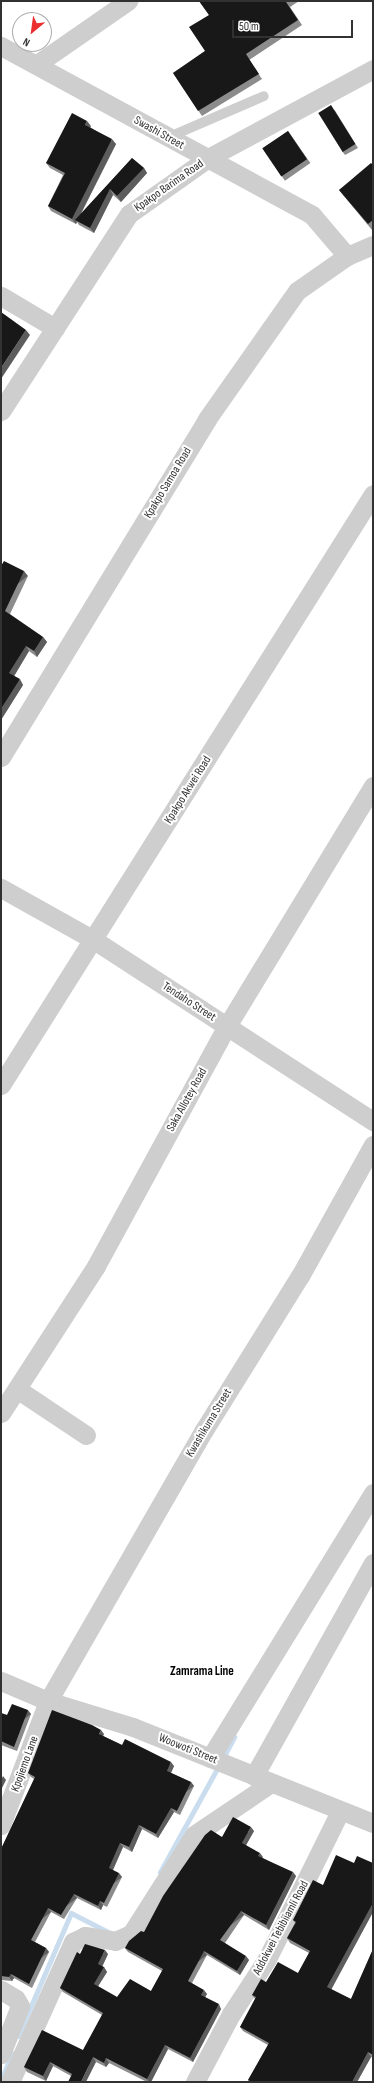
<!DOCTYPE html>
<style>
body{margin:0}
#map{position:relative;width:374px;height:2083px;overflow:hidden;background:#fff;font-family:"Sofia Sans Condensed",sans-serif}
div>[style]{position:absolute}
.stream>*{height:5px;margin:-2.5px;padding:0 2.5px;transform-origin:2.5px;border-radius:2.5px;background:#caddee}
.service>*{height:10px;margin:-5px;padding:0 5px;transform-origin:5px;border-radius:5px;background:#cecece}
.minor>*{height:19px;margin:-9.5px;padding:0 9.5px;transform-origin:9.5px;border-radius:9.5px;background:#cecece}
.wall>*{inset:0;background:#8c8c8c;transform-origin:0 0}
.shaded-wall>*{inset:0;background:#5d5d5d;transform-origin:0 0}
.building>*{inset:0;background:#181818;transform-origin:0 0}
span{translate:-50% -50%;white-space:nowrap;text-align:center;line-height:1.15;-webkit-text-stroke:4px #fff;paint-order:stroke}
.street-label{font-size:12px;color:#313131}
.neighbourhood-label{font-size:13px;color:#000;font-weight:700}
.frame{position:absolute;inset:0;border:2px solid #313131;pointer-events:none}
.north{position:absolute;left:12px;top:12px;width:40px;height:40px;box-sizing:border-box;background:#fff;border:1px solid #adadad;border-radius:50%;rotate:209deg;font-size:11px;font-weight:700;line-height:16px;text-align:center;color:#313131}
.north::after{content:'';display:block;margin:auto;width:14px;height:18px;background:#eb2f2f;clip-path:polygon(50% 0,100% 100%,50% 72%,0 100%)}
.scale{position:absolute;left:232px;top:20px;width:121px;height:18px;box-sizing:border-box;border:2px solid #313131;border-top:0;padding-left:5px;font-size:12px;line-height:14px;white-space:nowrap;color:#313131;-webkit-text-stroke:3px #fff;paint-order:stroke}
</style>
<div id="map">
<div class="stream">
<div style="left:223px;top:1758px;width:24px;rotate:-62deg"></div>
<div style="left:160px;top:1872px;width:122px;rotate:-61.1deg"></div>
<div style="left:18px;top:2036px;width:134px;rotate:-66.7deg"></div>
<div style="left:71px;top:1913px;width:44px;rotate:27.1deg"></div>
<div style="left:1px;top:2080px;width:29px;rotate:-68deg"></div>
</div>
<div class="service">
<div style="left:169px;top:137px;width:103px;rotate:-23.3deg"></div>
</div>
<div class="minor">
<div style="left:1px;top:46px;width:354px;rotate:28.5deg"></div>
<div style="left:312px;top:215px;width:54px;rotate:49.5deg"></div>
<div style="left:37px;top:64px;width:111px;rotate:-34.7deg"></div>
<div style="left:1px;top:296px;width:63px;rotate:30.7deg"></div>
<div style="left:1px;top:411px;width:235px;rotate:-57deg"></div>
<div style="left:129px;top:214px;width:97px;rotate:-35.3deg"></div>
<div style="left:208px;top:158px;width:187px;rotate:-28.3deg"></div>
<div style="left:1px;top:757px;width:396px;rotate:-58.6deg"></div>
<div style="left:207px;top:419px;width:156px;rotate:-54.9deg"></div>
<div style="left:297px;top:291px;width:61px;rotate:-35deg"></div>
<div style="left:347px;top:256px;width:28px;rotate:-23deg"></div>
<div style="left:1px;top:888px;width:107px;rotate:29.2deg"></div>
<div style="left:94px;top:940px;width:333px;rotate:33deg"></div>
<div style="left:1px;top:1085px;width:698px;rotate:-57.81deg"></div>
<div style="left:17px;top:1389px;width:83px;rotate:33.7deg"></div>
<div style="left:1px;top:1413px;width:175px;rotate:-57.1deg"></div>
<div style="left:96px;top:1266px;width:273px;rotate:-61.4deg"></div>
<div style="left:227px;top:1026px;width:281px;rotate:-58.7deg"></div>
<div style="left:1px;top:1681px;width:51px;rotate:23.1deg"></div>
<div style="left:48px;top:1701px;width:89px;rotate:17deg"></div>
<div style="left:133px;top:1727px;width:258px;rotate:21.8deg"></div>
<div style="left:210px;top:1758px;width:311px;rotate:-58.4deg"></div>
<div style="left:254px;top:1776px;width:244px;rotate:-60.8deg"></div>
<div style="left:1px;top:1825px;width:133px;rotate:-69.2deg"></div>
<div style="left:48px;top:1701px;width:313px;rotate:-60.1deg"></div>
<div style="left:204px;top:1430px;width:181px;rotate:-58.1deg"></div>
<div style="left:300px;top:1276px;width:150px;rotate:-60.9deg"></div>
<div style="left:1px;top:1990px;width:17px;rotate:31deg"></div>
<div style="left:16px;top:1999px;width:8px;rotate:60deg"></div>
<div style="left:20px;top:2006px;width:52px;rotate:111.6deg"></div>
<div style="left:10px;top:2082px;width:154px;rotate:-65.8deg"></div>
<div style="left:73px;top:1942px;width:13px;rotate:-27deg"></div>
<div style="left:85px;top:1936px;width:30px;rotate:9deg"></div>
<div style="left:115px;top:1941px;width:17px;rotate:-24deg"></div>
<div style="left:131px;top:1934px;width:117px;rotate:-57.5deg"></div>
<div style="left:194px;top:1835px;width:93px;rotate:-34deg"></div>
<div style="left:195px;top:2082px;width:77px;rotate:-62.1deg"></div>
<div style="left:231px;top:2014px;width:66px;rotate:-56.8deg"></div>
<div style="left:267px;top:1959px;width:163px;rotate:-63.7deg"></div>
</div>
<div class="wall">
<div style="clip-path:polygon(199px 1px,299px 1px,290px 7px,302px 25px,249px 60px,262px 79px,202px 116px,173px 73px,205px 51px,209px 15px)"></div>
<div style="clip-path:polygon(334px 109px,358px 148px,345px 155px,342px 151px)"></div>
<div style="clip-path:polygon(91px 126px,90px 127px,116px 144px,81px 214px,132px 158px,144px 168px,147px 173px,121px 202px,113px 195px,94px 233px,79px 225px,77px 222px,76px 224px,51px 211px,48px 206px,63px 175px,50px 168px,46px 163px)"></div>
<div style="left:288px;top:131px;width:39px;height:31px;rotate:55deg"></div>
<div style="clip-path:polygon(373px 165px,373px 229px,372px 230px,343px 195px,339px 190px)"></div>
<div style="clip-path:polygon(1px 566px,28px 576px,10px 614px,43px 637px,47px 642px,37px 657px,29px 651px,14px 676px,23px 685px,1px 720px)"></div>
<div style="clip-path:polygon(1px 1713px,7px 1715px,31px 1714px,17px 1751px,1px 1745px)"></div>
<div style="clip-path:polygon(104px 1734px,103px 1736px,122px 1745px,174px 1766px,171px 1773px,191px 1782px,194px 1786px,180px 1815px,174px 1812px,158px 1838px,142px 1829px,132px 1852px,123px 1847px,113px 1870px,122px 1877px,107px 1907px,103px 1905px,101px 1910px,77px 1898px,64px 1919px,51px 1912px,35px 1942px,46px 1948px,49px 1952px,32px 1988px,14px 1978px,12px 1981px,1px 1980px,1px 1849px,34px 1779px,31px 1777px,28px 1773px)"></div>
<div style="clip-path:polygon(254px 1831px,246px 1845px,263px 1858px,296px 1876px,269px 1930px,244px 1915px,225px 1943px,249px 1960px,240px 1975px,207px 1955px,192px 1983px,207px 1994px,205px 1997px,221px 2009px,193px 2062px,168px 2049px,151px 2082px,147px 2082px,109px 2063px,106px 2067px,96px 2062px,71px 2076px,53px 2066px,46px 2081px,27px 2072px,24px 2067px,83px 2050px,102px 2015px,63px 1992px,60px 1988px,80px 1954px,108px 1954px,102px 1967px,104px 1967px,107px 1972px,98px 1986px,117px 1997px,151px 1991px,162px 1971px,128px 1952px,125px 1948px,144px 1932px,222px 1837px)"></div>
<div style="clip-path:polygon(354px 1863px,373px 1863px,373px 1912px,331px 1989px,351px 1999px,373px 1949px,373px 2058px,371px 2057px,357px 2082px,249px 2082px,248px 2080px,268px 2045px,243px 2031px,240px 2027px,255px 1999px,252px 1995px,266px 1982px,298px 1973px,309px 1953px,290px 1943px,287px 1938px,295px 1923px,293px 1920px,323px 1885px)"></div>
</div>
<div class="shaded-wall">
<div style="clip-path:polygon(87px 121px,91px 126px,89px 130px,85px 125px)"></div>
<div style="clip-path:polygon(112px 139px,116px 144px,77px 221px,75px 220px,77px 222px,76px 224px,72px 219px)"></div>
<div style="clip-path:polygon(144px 168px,147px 173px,121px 202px,117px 196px)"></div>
<div style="clip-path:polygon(110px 189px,113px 195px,94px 233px,90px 228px)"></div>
<div style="clip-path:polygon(26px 330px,30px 335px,1px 379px,1px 368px)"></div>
<div style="left:24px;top:571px;width:6px;height:44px;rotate:51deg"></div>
<div style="clip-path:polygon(43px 637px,47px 642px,37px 657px,34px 651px)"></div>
<div style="clip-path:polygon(26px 646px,29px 651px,13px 678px,9px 673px)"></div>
<div style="clip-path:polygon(20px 679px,23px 685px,1px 720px,1px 709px)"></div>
<div style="left:28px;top:1710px;width:5px;height:40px;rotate:53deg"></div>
<div style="clip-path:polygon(101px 1730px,104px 1734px,102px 1738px,99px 1734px)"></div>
<div style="clip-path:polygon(171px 1762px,174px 1766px,170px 1775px,167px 1771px)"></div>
<div style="clip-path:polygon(3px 1776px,6px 1780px,1px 1790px,1px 1780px)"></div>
<div style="left:191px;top:1782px;width:5px;height:32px;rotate:53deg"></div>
<div style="clip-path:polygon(171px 1808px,174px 1812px,158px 1838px,156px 1834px)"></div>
<div style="clip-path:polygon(139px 1825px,142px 1829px,132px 1852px,129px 1847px)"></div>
<div style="clip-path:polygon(251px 1827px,254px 1831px,245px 1847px,242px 1843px)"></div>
<div style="clip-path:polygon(120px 1843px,123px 1847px,112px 1872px,109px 1868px)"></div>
<div style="clip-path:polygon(260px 1853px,263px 1857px,261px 1860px,258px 1856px)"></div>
<div style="clip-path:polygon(293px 1872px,296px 1876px,269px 1930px,266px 1925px)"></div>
<div style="left:119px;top:1873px;width:5px;height:34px;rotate:53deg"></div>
<div style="left:74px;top:1894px;width:5px;height:25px;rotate:53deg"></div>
<div style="clip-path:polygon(100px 1901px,103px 1905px,101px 1910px,98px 1906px)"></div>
<div style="clip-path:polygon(373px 1903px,373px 1912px,330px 1992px,327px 1987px)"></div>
<div style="left:48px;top:1908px;width:5px;height:36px;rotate:53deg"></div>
<div style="left:241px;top:1911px;width:5px;height:36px;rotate:53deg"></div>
<div style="left:46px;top:1948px;width:5px;height:40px;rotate:53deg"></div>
<div style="clip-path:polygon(105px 1950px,108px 1954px,101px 1969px,98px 1964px)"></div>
<div style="left:204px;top:1951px;width:5px;height:34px;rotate:53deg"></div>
<div style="clip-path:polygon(246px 1956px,249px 1960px,240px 1975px,237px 1971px)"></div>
<div style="clip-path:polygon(104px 1967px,107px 1972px,97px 1988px,94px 1984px)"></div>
<div style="clip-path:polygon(11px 1974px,14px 1978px,12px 1981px,9px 1977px)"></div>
<div style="clip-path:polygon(204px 1990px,207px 1994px,204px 1999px,201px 1995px)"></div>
<div style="clip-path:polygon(219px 2004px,221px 2009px,193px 2062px,190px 2058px)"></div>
<div style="clip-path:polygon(165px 2045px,168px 2049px,151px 2082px,149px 2082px,147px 2079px)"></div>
<div style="clip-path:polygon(368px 2052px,371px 2057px,357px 2082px,352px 2082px)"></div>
<div style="clip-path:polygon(93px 2057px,96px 2062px,86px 2082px,81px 2082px)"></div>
<div style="clip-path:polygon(106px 2058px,109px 2063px,106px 2067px,104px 2063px)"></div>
<div style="clip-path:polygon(50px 2062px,53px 2066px,46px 2081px,43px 2076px)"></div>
</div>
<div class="building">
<div style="clip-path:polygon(199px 1px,288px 1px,286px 2px,298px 20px,246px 54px,259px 74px,198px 111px,173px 73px,205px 51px,189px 27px,209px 15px)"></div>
<div style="left:331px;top:105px;width:46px;height:15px;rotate:58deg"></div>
<div style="clip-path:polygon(72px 113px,87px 121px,85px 125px,112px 139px,72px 219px,48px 206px,65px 173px,46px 163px)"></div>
<div style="left:288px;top:131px;width:34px;height:31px;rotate:56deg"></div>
<div style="clip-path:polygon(132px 158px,144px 168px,117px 196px,110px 189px,90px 228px,75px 220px)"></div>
<div style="clip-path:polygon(371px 163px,373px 165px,373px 220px,368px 224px,339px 190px)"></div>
<div style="clip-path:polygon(1px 312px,26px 330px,1px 368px)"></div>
<div style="clip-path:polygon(4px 561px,24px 571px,5px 611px,43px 637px,34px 651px,26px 646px,9px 673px,20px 679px,1px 709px,1px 566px)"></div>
<div style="clip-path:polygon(12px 1704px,28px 1710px,14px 1747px,1px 1741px,1px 1713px,7px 1715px)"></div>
<div style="clip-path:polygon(52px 1710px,92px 1725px,101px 1730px,99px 1734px,122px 1745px,125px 1739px,171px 1762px,167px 1771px,191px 1782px,177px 1811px,171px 1808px,156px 1834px,139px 1825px,129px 1847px,120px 1843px,109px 1868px,119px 1873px,104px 1903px,100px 1901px,98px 1906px,74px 1894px,61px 1915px,48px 1908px,31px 1940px,46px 1948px,29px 1984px,11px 1974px,9px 1977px,1px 1976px,1px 1849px,35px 1777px,28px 1773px)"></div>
<div style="clip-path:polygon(233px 1817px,251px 1827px,242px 1843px,260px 1853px,258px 1856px,293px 1872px,266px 1925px,241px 1911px,220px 1940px,246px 1956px,237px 1971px,204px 1951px,188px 1981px,204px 1990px,201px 1995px,219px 2004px,190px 2058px,165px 2045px,147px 2079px,106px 2058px,104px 2063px,93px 2057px,81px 2082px,68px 2082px,72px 2074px,50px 2062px,43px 2076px,24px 2067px,42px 2030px,83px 2050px,103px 2013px,60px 1988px,77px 1952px,80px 1954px,85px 1944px,105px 1950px,98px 1964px,104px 1967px,94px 1984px,117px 1997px,130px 1979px,151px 1991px,163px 1969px,125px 1948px,129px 1941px,141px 1931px,144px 1932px,163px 1896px,205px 1835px,211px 1830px,222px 1837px)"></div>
<div style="clip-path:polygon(336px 1855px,354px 1863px,357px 1856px,373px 1863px,373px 1903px,327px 1987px,351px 1999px,373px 1949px,373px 2055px,368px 2052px,352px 2082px,252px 2082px,248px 2080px,269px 2043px,240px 2027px,256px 1997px,252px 1995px,261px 1979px,266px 1982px,278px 1962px,298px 1973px,310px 1951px,287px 1938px,296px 1922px,293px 1920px,313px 1880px,323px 1885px)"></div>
</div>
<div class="street-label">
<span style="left:159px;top:133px;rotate:29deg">Swashi Street</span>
<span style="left:169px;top:186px;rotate:-35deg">Kpakpo Barima Road</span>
<span style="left:168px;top:483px;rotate:-59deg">Kpakpo Samoa Road</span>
<span style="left:188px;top:790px;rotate:-58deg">Kpakpo Akwei Road</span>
<span style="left:189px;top:1002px;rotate:33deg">Tendaho Street</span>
<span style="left:187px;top:1100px;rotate:-61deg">Saka Allotey Road</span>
<span style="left:209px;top:1423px;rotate:-59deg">Kwashikuma Street</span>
<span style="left:188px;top:1749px;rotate:22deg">Woowoti Street</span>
<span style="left:25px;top:1764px;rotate:-70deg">Kpojiemo Lane</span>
<span style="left:281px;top:1928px;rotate:-62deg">Addokwei Tebibiiamli Road</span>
</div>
<div class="neighbourhood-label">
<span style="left:202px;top:1671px">Zamrama Line</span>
</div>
<div class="frame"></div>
<div class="north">N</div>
<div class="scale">50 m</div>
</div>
